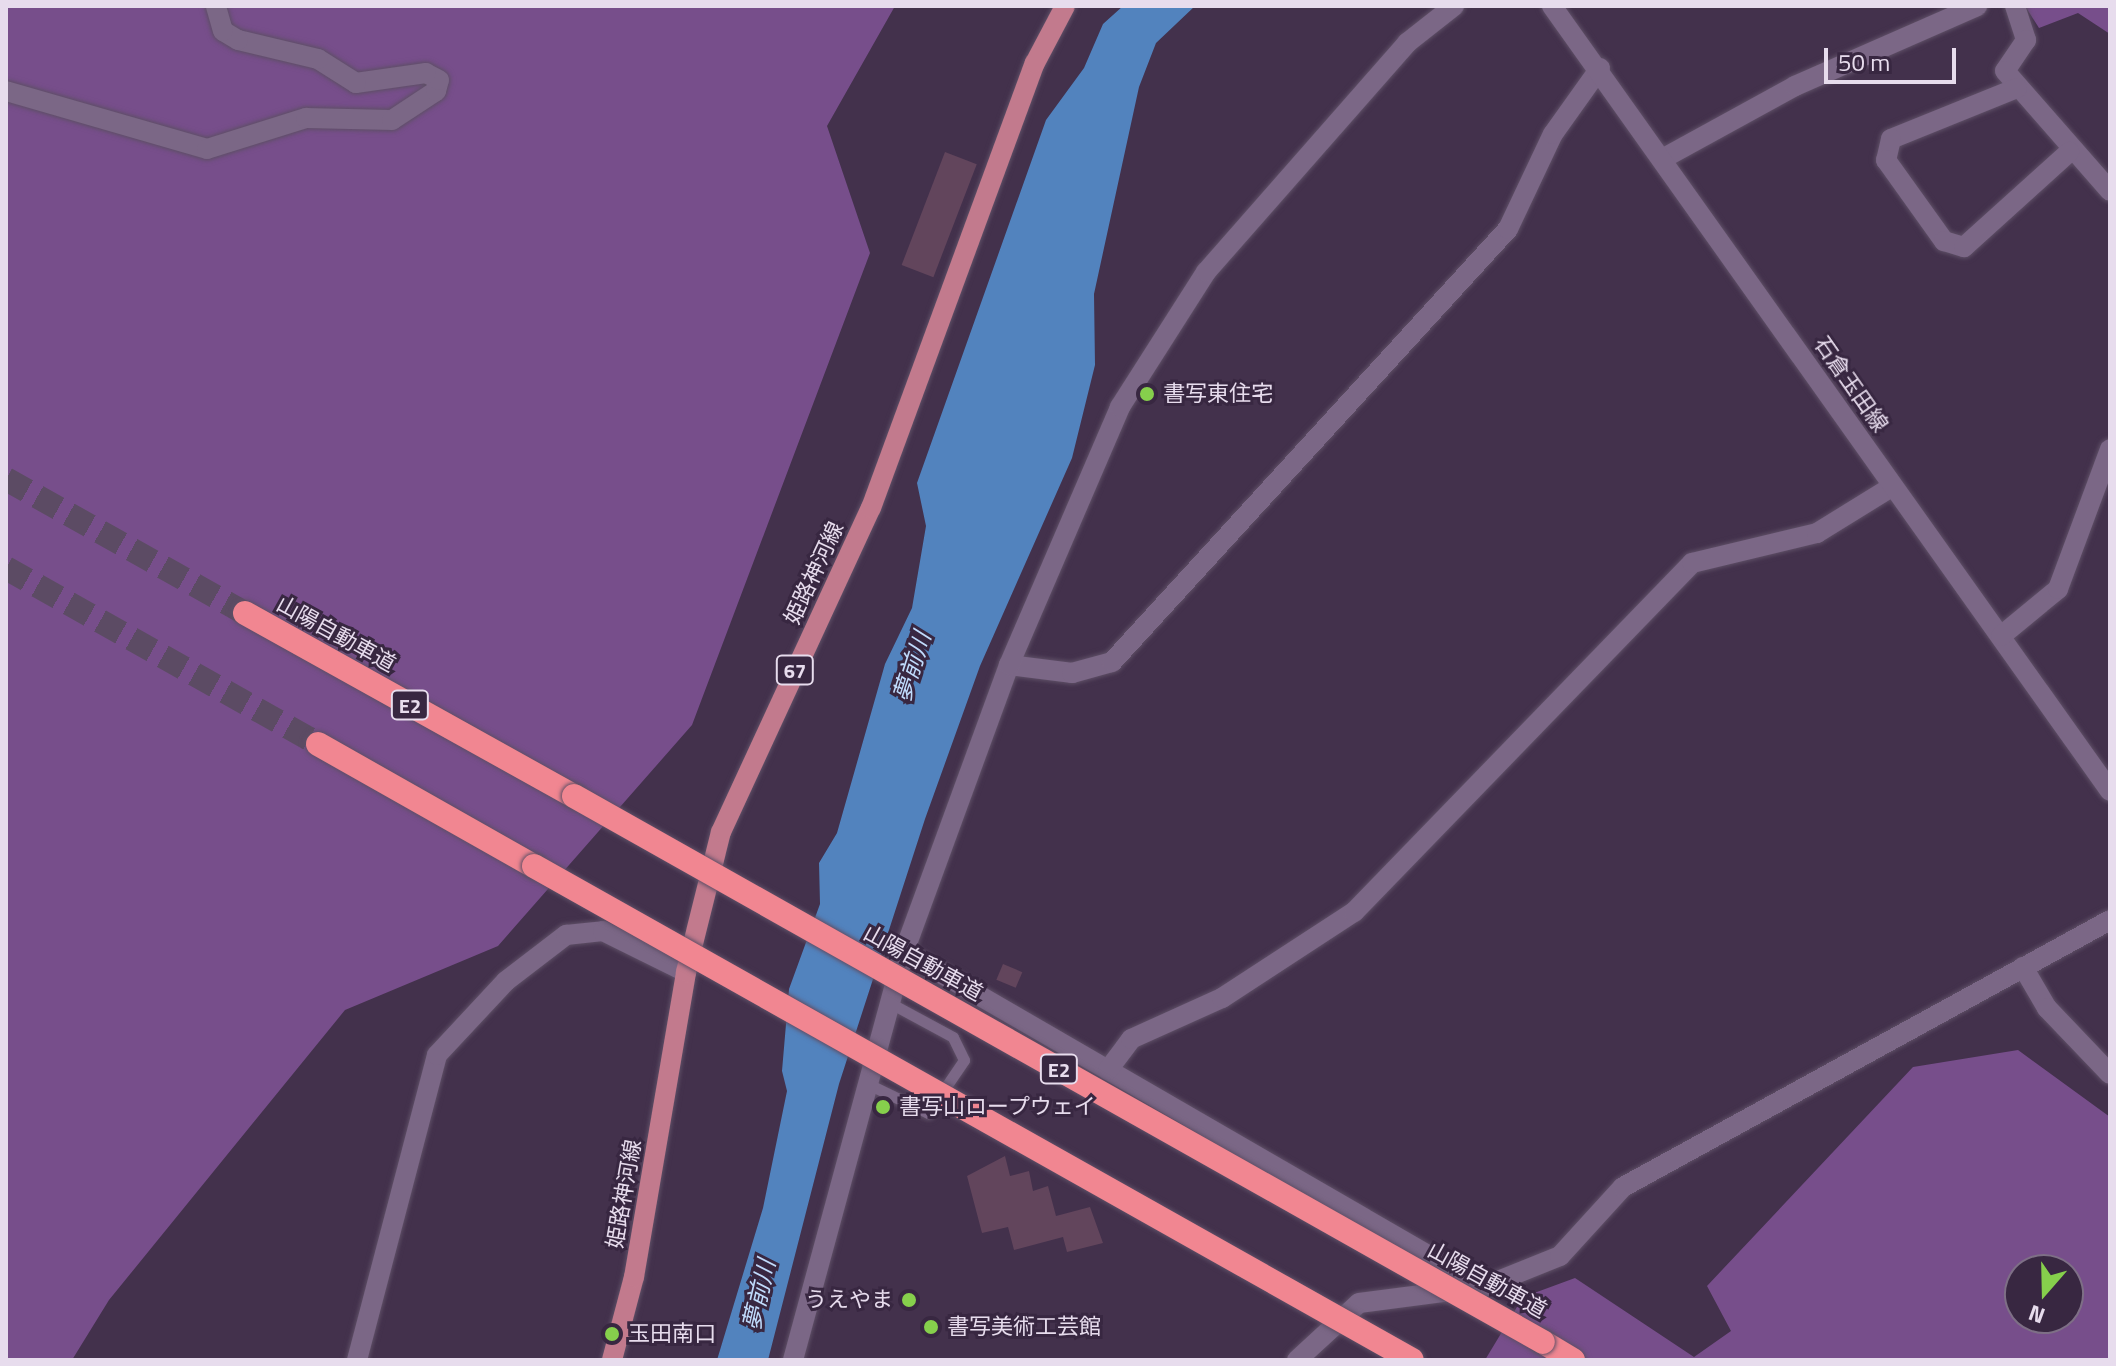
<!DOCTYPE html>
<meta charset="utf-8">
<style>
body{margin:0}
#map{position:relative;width:2116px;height:1366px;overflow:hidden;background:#43314c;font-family:"Titillium Web","Noto Sans JP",sans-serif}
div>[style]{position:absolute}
.forest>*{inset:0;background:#774e8b}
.water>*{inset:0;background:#5283be}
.building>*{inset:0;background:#62455c;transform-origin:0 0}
.highway-tunnel>*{height:24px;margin-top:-12px;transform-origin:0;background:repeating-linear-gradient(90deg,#5c4b64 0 24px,transparent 0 36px)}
.roads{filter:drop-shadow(0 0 2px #5e4f66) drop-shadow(0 0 2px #5e4f66)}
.lane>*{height:11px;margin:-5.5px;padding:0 5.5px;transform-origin:5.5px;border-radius:5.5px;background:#7b6786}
.street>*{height:20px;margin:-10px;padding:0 10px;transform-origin:10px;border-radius:10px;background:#7b6786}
.secondary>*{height:20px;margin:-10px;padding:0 10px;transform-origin:10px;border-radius:10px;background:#7b6786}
.primary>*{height:20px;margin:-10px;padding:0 10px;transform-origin:10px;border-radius:10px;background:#c27a8d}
.highway>*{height:24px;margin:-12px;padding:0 12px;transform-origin:12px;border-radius:12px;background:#f18691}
.bridges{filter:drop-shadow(0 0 2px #5e4f66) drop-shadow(0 0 2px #5e4f66)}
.highway-bridge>*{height:24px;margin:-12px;padding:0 12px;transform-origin:12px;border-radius:12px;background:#f18691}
.dots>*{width:22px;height:22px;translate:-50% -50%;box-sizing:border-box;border:4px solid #382741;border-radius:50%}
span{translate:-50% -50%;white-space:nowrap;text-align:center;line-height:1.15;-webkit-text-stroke:6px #382741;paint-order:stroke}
.shield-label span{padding:2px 6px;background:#382741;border:2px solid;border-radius:6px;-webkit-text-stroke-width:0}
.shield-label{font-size:20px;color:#e7dced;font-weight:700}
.street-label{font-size:22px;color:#e7dced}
.poi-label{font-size:22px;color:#e7dced}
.left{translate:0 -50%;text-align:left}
.right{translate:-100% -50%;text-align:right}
.water-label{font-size:24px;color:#c0dbfc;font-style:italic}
.frame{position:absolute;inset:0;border:8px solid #e7dced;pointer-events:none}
.north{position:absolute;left:2004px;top:1254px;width:80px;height:80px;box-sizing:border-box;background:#382741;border:2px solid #7e6f86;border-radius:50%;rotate:200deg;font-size:22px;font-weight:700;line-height:32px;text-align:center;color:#e7dced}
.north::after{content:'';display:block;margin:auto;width:28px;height:36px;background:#86cf4c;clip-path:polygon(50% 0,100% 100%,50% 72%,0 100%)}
.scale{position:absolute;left:1824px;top:48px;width:132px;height:36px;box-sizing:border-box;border:4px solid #e7dced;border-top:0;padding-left:10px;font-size:24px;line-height:28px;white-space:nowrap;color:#e7dced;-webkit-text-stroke:6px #382741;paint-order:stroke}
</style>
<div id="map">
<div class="forest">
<div style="clip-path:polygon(6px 6px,895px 6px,827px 126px,870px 253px,692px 725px,498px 946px,345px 1010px,109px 1300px,72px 1360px,6px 1360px)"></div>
<div style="clip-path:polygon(2025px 6px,2110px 6px,2110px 34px,2078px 13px,2039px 28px)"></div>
<div style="clip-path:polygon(evenodd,2018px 1050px,2110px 1117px,2110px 1360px,1485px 1360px,1523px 1297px,1575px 1278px,1694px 1357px,1731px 1331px,1707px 1286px,1913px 1067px,2018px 1050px,2020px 1270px,2068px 1270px,2068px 1318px,2020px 1318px,2020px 1270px)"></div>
</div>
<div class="water">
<div style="clip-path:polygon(1123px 6px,1195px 6px,1156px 43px,1139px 87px,1094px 294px,1095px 365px,1072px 458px,980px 666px,925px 819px,839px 1084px,768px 1360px,717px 1360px,763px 1208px,787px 1091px,782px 1071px,789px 989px,820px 904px,819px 863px,837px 833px,885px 664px,912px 608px,926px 526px,917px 483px,1046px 120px,1084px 68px,1103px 24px)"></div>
</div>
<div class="building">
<div style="left:945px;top:152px;width:34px;height:121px;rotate:21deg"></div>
<div style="left:1003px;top:964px;width:21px;height:17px;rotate:23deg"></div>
<div style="clip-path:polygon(1005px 1156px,1010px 1176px,1029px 1171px,1033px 1191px,1048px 1186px,1056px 1216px,1090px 1207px,1103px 1243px,1067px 1252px,1063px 1237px,1014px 1250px,1008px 1227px,982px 1233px,967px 1176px)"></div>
</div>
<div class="highway-tunnel">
<div style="left:6px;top:479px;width:274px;rotate:29.3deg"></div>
<div style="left:6px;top:568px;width:358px;rotate:29.4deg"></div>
</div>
<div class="roads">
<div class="lane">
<div style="left:868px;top:1084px;width:67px;rotate:25.8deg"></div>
<div style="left:928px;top:1113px;width:64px;rotate:-55.8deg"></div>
<div style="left:964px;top:1060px;width:25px;rotate:-116deg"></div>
<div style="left:953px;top:1037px;width:72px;rotate:-151.6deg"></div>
</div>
<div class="street">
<div style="left:2015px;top:6px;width:36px;rotate:72deg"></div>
<div style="left:2026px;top:40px;width:37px;rotate:124deg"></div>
<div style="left:2005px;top:71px;width:159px;rotate:48.8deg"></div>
<div style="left:2017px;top:88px;width:136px;rotate:158deg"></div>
<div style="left:1891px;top:139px;width:22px;rotate:103deg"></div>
<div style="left:1886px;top:160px;width:100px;rotate:54.4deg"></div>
<div style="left:1944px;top:241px;width:21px;rotate:17deg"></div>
<div style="left:1964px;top:247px;width:142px;rotate:-42.1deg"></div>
<div style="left:6px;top:91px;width:209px;rotate:16.1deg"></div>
<div style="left:207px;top:149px;width:104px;rotate:-17.4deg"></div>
<div style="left:306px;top:118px;width:86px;rotate:1.3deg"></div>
<div style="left:392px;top:120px;width:53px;rotate:-33.4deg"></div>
<div style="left:436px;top:91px;width:11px;rotate:-75deg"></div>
<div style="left:439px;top:80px;width:15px;rotate:-152deg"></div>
<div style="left:426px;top:73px;width:71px;rotate:171.9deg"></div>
<div style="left:356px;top:83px;width:45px;rotate:-147.7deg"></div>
<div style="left:318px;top:59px;width:82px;rotate:-166.6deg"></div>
<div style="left:238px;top:40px;width:17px;rotate:-149deg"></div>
<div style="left:223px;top:31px;width:26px;rotate:-106deg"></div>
<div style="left:1664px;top:158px;width:149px;rotate:-28.8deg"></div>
<div style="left:1795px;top:86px;width:199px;rotate:-23.7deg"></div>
<div style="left:1009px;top:665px;width:64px;rotate:7.2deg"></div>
<div style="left:1072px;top:673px;width:41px;rotate:-15.4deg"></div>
<div style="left:1112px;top:662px;width:587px;rotate:-47.56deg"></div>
<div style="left:1508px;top:229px;width:105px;rotate:-64.7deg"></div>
<div style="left:1553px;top:134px;width:81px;rotate:-54.5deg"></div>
<div style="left:904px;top:952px;width:669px;rotate:30.05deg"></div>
<div style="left:2023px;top:967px;width:48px;rotate:59.7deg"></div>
<div style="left:2047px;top:1008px;width:91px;rotate:46.3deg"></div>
<div style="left:1108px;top:1070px;width:39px;rotate:-53deg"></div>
<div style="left:1131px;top:1039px;width:100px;rotate:-24.3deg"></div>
<div style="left:1222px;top:998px;width:158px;rotate:-33.1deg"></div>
<div style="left:1354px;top:912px;width:486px;rotate:-45.9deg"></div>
<div style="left:1692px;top:563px;width:129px;rotate:-13.5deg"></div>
<div style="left:1817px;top:533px;width:89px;rotate:-31.7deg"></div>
<div style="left:357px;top:1360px;width:315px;rotate:-75.3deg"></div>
<div style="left:437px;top:1055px;width:101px;rotate:-47deg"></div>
<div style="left:506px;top:981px;width:76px;rotate:-37.5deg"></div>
<div style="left:566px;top:935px;width:37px;rotate:-6deg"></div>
<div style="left:603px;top:931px;width:93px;rotate:26.3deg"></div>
<div style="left:1297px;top:1360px;width:84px;rotate:-42.6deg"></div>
<div style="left:1359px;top:1303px;width:125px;rotate:-7.4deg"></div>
<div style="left:1483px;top:1287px;width:83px;rotate:-21.9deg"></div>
<div style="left:1560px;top:1256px;width:93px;rotate:-47.6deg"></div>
<div style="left:1623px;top:1187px;width:555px;rotate:-28.73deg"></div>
</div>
<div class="secondary">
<div style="left:1552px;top:6px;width:963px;rotate:54.59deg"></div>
<div style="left:2001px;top:636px;width:74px;rotate:-39.5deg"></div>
<div style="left:2058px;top:589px;width:149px;rotate:-69.6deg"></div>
<div style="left:793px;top:1360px;width:423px;rotate:-74.8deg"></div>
<div style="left:904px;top:952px;width:306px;rotate:-69.9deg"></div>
<div style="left:1009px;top:665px;width:281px;rotate:-66.7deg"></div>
<div style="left:1120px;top:407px;width:160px;rotate:-57.5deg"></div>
<div style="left:1206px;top:272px;width:305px;rotate:-48.7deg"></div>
<div style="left:1407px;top:43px;width:60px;rotate:-38.2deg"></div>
</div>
<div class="primary">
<div style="left:612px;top:1360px;width:86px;rotate:-75.2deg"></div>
<div style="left:634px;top:1277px;width:309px;rotate:-80.3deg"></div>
<div style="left:686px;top:972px;width:144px;rotate:-76deg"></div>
<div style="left:721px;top:832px;width:357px;rotate:-65.2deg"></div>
<div style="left:871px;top:508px;width:474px;rotate:-69.8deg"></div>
<div style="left:1035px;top:63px;width:64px;rotate:-62.2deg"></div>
</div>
<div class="highway">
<div style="left:245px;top:613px;width:376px;rotate:29.1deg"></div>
<div style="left:318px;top:744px;width:248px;rotate:29.5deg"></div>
<div style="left:1543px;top:1342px;width:35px;rotate:31deg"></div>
</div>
</div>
<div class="bridges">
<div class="highway-bridge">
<div style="left:574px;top:796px;width:1112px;rotate:29.4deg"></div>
<div style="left:534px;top:866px;width:1007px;rotate:29.36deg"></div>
</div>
</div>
<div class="dots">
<div style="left:1147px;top:394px;background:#86cf4c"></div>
<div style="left:883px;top:1107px;background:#86cf4c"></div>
<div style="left:909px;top:1300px;background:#86cf4c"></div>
<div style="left:931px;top:1327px;background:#86cf4c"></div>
<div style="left:612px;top:1334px;background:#86cf4c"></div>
</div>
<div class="shield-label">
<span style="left:795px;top:670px">67</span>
<span style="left:410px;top:705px">E2</span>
<span style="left:1059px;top:1069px">E2</span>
</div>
<div class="street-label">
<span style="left:1851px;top:384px;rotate:55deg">石倉玉田線</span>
<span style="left:814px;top:573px;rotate:-65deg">姫路神河線</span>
<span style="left:336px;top:634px;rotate:29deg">山陽自動車道</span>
<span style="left:923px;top:963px;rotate:29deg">山陽自動車道</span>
<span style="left:624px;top:1194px;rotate:-80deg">姫路神河線</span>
<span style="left:1487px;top:1280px;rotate:29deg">山陽自動車道</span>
</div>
<div class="poi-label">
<span class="left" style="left:1163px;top:394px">書写東住宅</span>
<span class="left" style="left:899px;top:1107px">書写山ロープウェイ</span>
<span class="right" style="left:893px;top:1300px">うえやま</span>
<span class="left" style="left:947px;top:1327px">書写美術工芸館</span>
<span class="left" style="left:628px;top:1334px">玉田南口</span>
</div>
<div class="water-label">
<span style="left:912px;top:667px;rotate:-72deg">夢前川</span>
<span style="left:759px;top:1295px;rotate:-77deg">夢前川</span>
</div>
<div class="frame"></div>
<div class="north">N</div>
<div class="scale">50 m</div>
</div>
